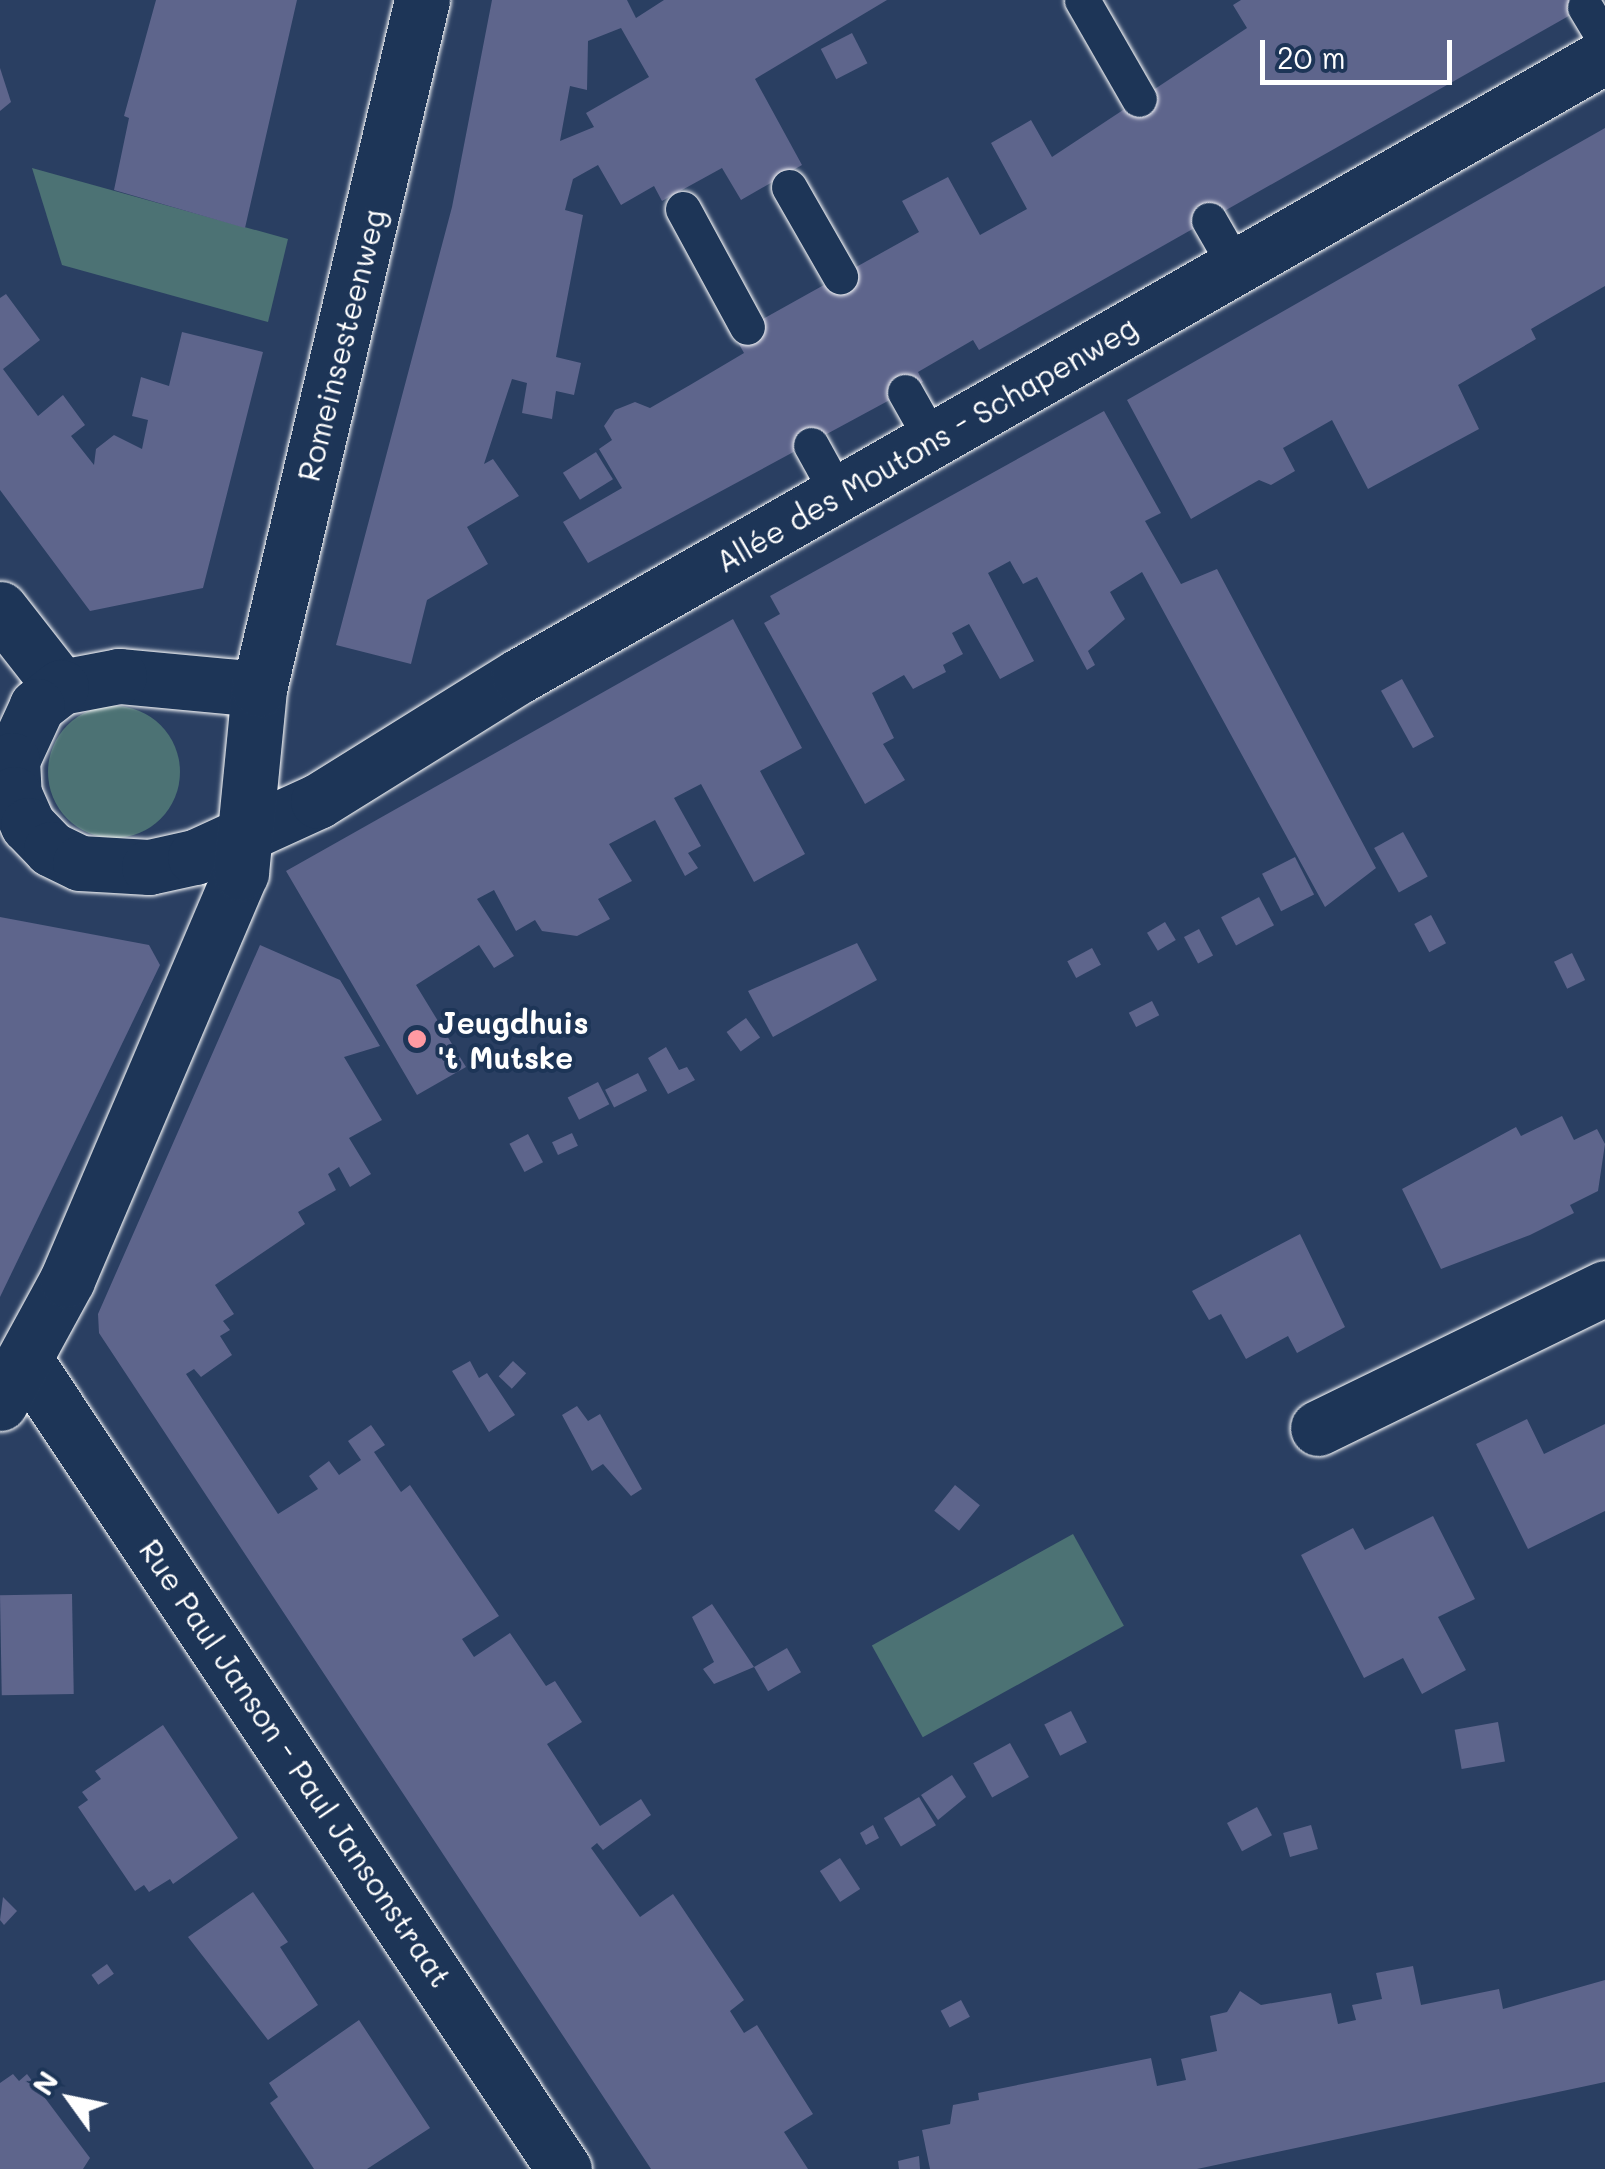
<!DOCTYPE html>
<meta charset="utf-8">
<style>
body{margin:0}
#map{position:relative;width:1605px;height:2169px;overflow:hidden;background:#2a3f62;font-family:Mali,sans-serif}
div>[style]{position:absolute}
.green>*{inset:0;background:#4c7274;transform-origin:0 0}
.round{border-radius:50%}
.building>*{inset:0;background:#5e658c;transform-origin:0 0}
.roads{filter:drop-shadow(0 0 2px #fff) drop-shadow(0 0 2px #fff)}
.lane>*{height:35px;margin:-17.5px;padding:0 17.5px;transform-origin:17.5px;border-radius:17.5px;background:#1d3557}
.street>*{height:55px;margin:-27.5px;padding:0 27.5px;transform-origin:27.5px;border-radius:27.5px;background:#1d3557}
.dots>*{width:28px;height:28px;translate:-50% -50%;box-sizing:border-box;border:5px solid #1d3557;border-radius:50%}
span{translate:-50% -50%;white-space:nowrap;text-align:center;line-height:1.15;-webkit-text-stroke:8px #1d3557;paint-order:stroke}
.street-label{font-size:30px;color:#fff}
.poi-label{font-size:30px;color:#fff;font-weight:700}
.left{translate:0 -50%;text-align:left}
.north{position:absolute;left:20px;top:2049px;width:100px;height:100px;-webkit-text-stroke:8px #1d3557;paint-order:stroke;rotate:303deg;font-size:28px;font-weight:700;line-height:40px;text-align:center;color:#fff}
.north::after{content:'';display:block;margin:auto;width:35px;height:45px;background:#fff;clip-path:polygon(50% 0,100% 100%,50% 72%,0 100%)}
.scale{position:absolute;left:1260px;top:40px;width:192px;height:45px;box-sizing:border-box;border:5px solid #fff;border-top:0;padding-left:12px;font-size:30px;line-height:35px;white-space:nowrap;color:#fff;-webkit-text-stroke:8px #1d3557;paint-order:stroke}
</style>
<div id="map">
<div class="green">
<div style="clip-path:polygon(32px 168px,288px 239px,268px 322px,62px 265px)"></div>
<div class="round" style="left:48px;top:706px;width:132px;height:132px"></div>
<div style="left:1073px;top:1534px;width:105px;height:230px;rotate:61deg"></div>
</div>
<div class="building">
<div style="clip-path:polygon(156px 0,297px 0,245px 228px,114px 190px,129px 118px,124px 116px)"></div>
<div style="clip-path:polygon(evenodd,492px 0,627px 0,636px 18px,664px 0,887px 0,755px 79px,802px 165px,741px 200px,722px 168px,662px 201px,654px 186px,621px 205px,598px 165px,573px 179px,565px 210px,583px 215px,556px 357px,581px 363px,574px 395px,556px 391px,552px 419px,522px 413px,527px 383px,512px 379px,484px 464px,493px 459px,519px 496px,467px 527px,488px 564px,427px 600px,411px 664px,336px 645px,452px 207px,492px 0,621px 28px,649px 77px,586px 113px,594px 127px,560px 141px,570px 86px,587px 90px,588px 41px,621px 28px)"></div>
<div style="clip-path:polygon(1241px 0,1597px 0,979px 350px,973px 340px,918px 372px,923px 382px,588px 563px,563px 522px,622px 488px,599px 449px,612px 440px,604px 426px,615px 410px,635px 402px,650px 408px,690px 385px,744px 353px,734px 335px,919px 232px,902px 201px,948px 177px,980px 235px,1027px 209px,991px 143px,1031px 120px,1052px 157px,1247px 28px,1233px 5px)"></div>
<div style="left:852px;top:33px;width:34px;height:35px;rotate:63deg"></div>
<div style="clip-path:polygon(0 68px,11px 102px,0 111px)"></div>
<div style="clip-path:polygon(1605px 128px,1605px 286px,1531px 329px,1536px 339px,1458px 385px,1479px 429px,1368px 489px,1332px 420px,1283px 448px,1295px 471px,1271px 485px,1259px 480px,1191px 519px,1127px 400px)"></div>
<div style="clip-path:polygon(6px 294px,40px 340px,3px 369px,38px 416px,63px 395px,85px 425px,71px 436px,94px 465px,96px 449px,114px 435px,142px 449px,148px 420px,132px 416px,141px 377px,169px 386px,182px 332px,263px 352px,203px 588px,90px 611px,0 490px,0 298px)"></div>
<div style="clip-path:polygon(1104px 411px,1161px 513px,1145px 521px,1181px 584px,1217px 569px,1376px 868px,1325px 907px,1142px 572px,1110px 592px,1125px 619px,1088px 651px,1095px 665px,1087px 670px,1037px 577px,1023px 584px,1010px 561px,988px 573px,1034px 661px,1000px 679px,969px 624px,952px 633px,963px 654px,943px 665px,946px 672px,913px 689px,904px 675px,872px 693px,894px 738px,883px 744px,905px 780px,865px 804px,764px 623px,780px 614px,770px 596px)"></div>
<div style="left:596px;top:452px;width:32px;height:39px;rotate:58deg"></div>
<div style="clip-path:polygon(733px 619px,802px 748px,760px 771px,805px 854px,754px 882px,701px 784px,674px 798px,701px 846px,688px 853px,698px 868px,685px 876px,655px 820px,609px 844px,632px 881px,598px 899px,610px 919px,577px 936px,542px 931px,535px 920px,516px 931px,494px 890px,477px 899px,514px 956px,494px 968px,479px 945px,416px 985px,466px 1067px,417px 1095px,286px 871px)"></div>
<div style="left:1402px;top:679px;width:66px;height:24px;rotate:61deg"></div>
<div style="left:1403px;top:832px;width:51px;height:33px;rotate:61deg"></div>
<div style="left:1295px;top:857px;width:42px;height:37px;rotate:63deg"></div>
<div style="left:1259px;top:897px;width:32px;height:43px;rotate:62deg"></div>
<div style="left:1431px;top:915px;width:32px;height:19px;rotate:62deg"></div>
<div style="clip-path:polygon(0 917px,149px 945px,160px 965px,0 1297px)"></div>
<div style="left:1165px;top:922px;width:21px;height:21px;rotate:59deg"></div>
<div style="left:1199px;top:929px;width:30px;height:17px;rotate:62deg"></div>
<div style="clip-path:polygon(857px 943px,877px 980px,773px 1037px,748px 991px)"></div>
<div style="clip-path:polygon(260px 945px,340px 980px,380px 1046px,344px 1057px,382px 1120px,349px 1138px,371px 1174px,350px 1187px,339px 1167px,328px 1174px,336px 1190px,298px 1212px,305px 1224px,215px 1285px,234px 1314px,223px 1321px,230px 1330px,220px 1336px,232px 1355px,201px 1377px,194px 1369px,186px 1374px,278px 1514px,318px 1489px,309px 1476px,329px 1461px,339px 1475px,361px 1460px,348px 1441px,371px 1425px,385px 1445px,374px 1452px,401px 1492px,410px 1485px,499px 1616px,462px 1639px,474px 1657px,510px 1633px,546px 1686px,555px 1681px,582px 1722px,547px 1744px,600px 1826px,641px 1799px,651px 1815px,603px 1850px,597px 1843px,591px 1848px,640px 1917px,673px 1894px,744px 2000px,730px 2011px,744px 2033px,757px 2025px,813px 2114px,784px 2132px,808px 2169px,651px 2169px,99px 1333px,98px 1314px)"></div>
<div style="left:1092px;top:948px;width:19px;height:28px;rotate:62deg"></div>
<div style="left:1572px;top:953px;width:30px;height:20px;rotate:64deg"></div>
<div style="left:1152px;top:1001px;width:16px;height:26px;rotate:63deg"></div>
<div style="left:746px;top:1018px;width:24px;height:24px;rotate:54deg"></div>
<div style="clip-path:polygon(666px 1047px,679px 1070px,687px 1067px,695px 1080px,668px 1094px,648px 1058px)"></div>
<div style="left:638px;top:1073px;width:20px;height:37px;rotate:63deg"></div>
<div style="left:598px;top:1082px;width:25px;height:34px;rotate:63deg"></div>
<div style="clip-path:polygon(1562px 1116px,1574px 1140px,1597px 1129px,1605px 1144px,1598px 1191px,1570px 1205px,1574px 1213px,1530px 1235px,1441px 1269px,1402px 1189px,1516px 1127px,1521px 1136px)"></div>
<div style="left:572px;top:1133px;width:14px;height:22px;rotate:65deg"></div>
<div style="left:528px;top:1134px;width:32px;height:21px;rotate:62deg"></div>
<div style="clip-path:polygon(1300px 1234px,1345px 1327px,1297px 1353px,1288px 1336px,1246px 1359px,1221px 1314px,1209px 1320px,1192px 1291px)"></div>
<div style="clip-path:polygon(470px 1361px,479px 1378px,487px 1373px,515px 1415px,489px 1432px,452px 1371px)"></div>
<div style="left:513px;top:1361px;width:18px;height:21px;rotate:43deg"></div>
<div style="clip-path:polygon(577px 1406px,588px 1421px,600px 1414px,642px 1489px,631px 1496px,603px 1464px,592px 1471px,562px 1415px)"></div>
<div style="clip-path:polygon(1527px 1419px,1544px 1454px,1605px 1424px,1605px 1511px,1528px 1549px,1476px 1444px)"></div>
<div style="left:955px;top:1485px;width:32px;height:33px;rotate:39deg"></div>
<div style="clip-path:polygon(1433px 1516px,1475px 1599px,1438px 1617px,1466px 1670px,1422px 1694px,1403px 1658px,1364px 1678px,1301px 1555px,1353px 1528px,1365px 1550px)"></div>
<div style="left:72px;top:1594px;width:100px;height:72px;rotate:89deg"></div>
<div style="clip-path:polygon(712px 1604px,754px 1667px,714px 1684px,703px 1669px,714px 1662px,692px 1617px)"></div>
<div style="left:787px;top:1648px;width:28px;height:38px;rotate:60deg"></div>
<div style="left:1071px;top:1711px;width:35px;height:30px;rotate:63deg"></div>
<div style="left:1498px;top:1722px;width:40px;height:44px;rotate:80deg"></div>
<div style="clip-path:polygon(163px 1725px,238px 1838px,173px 1884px,170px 1879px,149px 1892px,144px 1885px,135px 1891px,78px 1807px,88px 1800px,82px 1792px,101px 1779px,95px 1771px)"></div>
<div style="left:1010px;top:1743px;width:39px;height:42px;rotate:61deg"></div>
<div style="clip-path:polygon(952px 1775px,966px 1797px,938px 1820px,921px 1795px)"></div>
<div style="left:919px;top:1797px;width:33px;height:41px;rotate:59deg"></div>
<div style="left:1257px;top:1807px;width:32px;height:34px;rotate:62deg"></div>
<div style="clip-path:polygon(873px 1825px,879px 1838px,866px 1845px,860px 1833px)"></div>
<div style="left:1311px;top:1825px;width:25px;height:29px;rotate:74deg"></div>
<div style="left:840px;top:1858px;width:37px;height:24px;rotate:57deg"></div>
<div style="clip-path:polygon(253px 1892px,288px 1942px,280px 1947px,318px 2005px,268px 2040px,188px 1937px)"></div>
<div style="clip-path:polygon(3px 1897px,17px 1911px,4px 1925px,0 1920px)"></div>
<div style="left:107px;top:1964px;width:12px;height:19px;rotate:55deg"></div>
<div style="clip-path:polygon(1413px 1966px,1421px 2005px,1499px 1989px,1503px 2009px,1605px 1980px,1605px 2082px,1197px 2169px,930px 2169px,922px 2130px,950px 2124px,953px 2105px,979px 2100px,978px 2093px,1151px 2058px,1157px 2086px,1186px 2080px,1181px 2059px,1217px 2051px,1210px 2016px,1227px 2012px,1240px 1991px,1261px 2005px,1331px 1993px,1338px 2024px,1356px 2020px,1352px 2005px,1382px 1999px,1376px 1973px)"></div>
<div style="left:961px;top:2000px;width:19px;height:23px;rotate:62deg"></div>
<div style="clip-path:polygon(359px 2020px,430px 2128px,367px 2169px,314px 2169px,270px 2103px,278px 2097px,269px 2083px)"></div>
<div style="clip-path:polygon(13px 2074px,19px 2081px,27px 2074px,90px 2158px,83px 2169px,0 2169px,0 2083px)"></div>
<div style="clip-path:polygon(919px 2156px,920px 2169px,899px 2169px,898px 2161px)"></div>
</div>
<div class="roads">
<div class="lane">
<div style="left:1082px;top:0;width:114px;rotate:60.1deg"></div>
<div style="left:1585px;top:7px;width:39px;rotate:59deg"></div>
<div style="left:789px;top:187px;width:103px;rotate:60.2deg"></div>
<div style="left:683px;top:209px;width:134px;rotate:61.5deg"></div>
<div style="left:1209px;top:220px;width:54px;rotate:60.1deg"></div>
<div style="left:905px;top:392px;width:55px;rotate:60.6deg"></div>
<div style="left:811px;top:445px;width:56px;rotate:61.1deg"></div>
</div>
<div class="street">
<div style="left:0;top:609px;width:99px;rotate:52deg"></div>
<div style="left:259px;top:689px;width:141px;rotate:-174.7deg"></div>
<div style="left:119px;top:676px;width:59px;rotate:169.3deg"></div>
<div style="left:61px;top:687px;width:31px;rotate:142deg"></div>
<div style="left:37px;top:706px;width:60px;rotate:114.8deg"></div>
<div style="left:12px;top:760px;width:34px;rotate:87deg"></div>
<div style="left:14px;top:794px;width:34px;rotate:66deg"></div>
<div style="left:28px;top:825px;width:33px;rotate:46deg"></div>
<div style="left:51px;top:849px;width:32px;rotate:26deg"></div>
<div style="left:80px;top:863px;width:69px;rotate:3.3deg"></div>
<div style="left:149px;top:867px;width:47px;rotate:-12.3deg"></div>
<div style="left:195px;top:857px;width:135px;rotate:-24.5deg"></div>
<div style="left:318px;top:801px;width:237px;rotate:-31.9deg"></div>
<div style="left:519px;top:676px;width:1251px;rotate:-29.72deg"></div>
<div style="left:25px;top:1360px;width:972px;rotate:56.33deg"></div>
<div style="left:0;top:1403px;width:140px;rotate:-61.4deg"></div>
<div style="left:67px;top:1280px;width:443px;rotate:-66.9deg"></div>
<div style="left:241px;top:873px;width:185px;rotate:-84.4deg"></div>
<div style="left:259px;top:689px;width:708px;rotate:-76.69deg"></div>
<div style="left:1318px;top:1428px;width:319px;rotate:-26deg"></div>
</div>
</div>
<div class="dots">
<div style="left:417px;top:1039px;background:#ff9aa2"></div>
</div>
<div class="street-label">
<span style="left:341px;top:345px;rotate:-76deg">Romeinsesteenweg</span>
<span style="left:926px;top:444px;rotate:-30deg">Allée des Moutons - Schapenweg</span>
<span style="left:296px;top:1763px;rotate:56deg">Rue Paul Janson - Paul Jansonstraat</span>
</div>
<div class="poi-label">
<span class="left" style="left:437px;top:1039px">Jeugdhuis<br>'t Mutske</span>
</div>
<div class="north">N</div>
<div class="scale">20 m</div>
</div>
